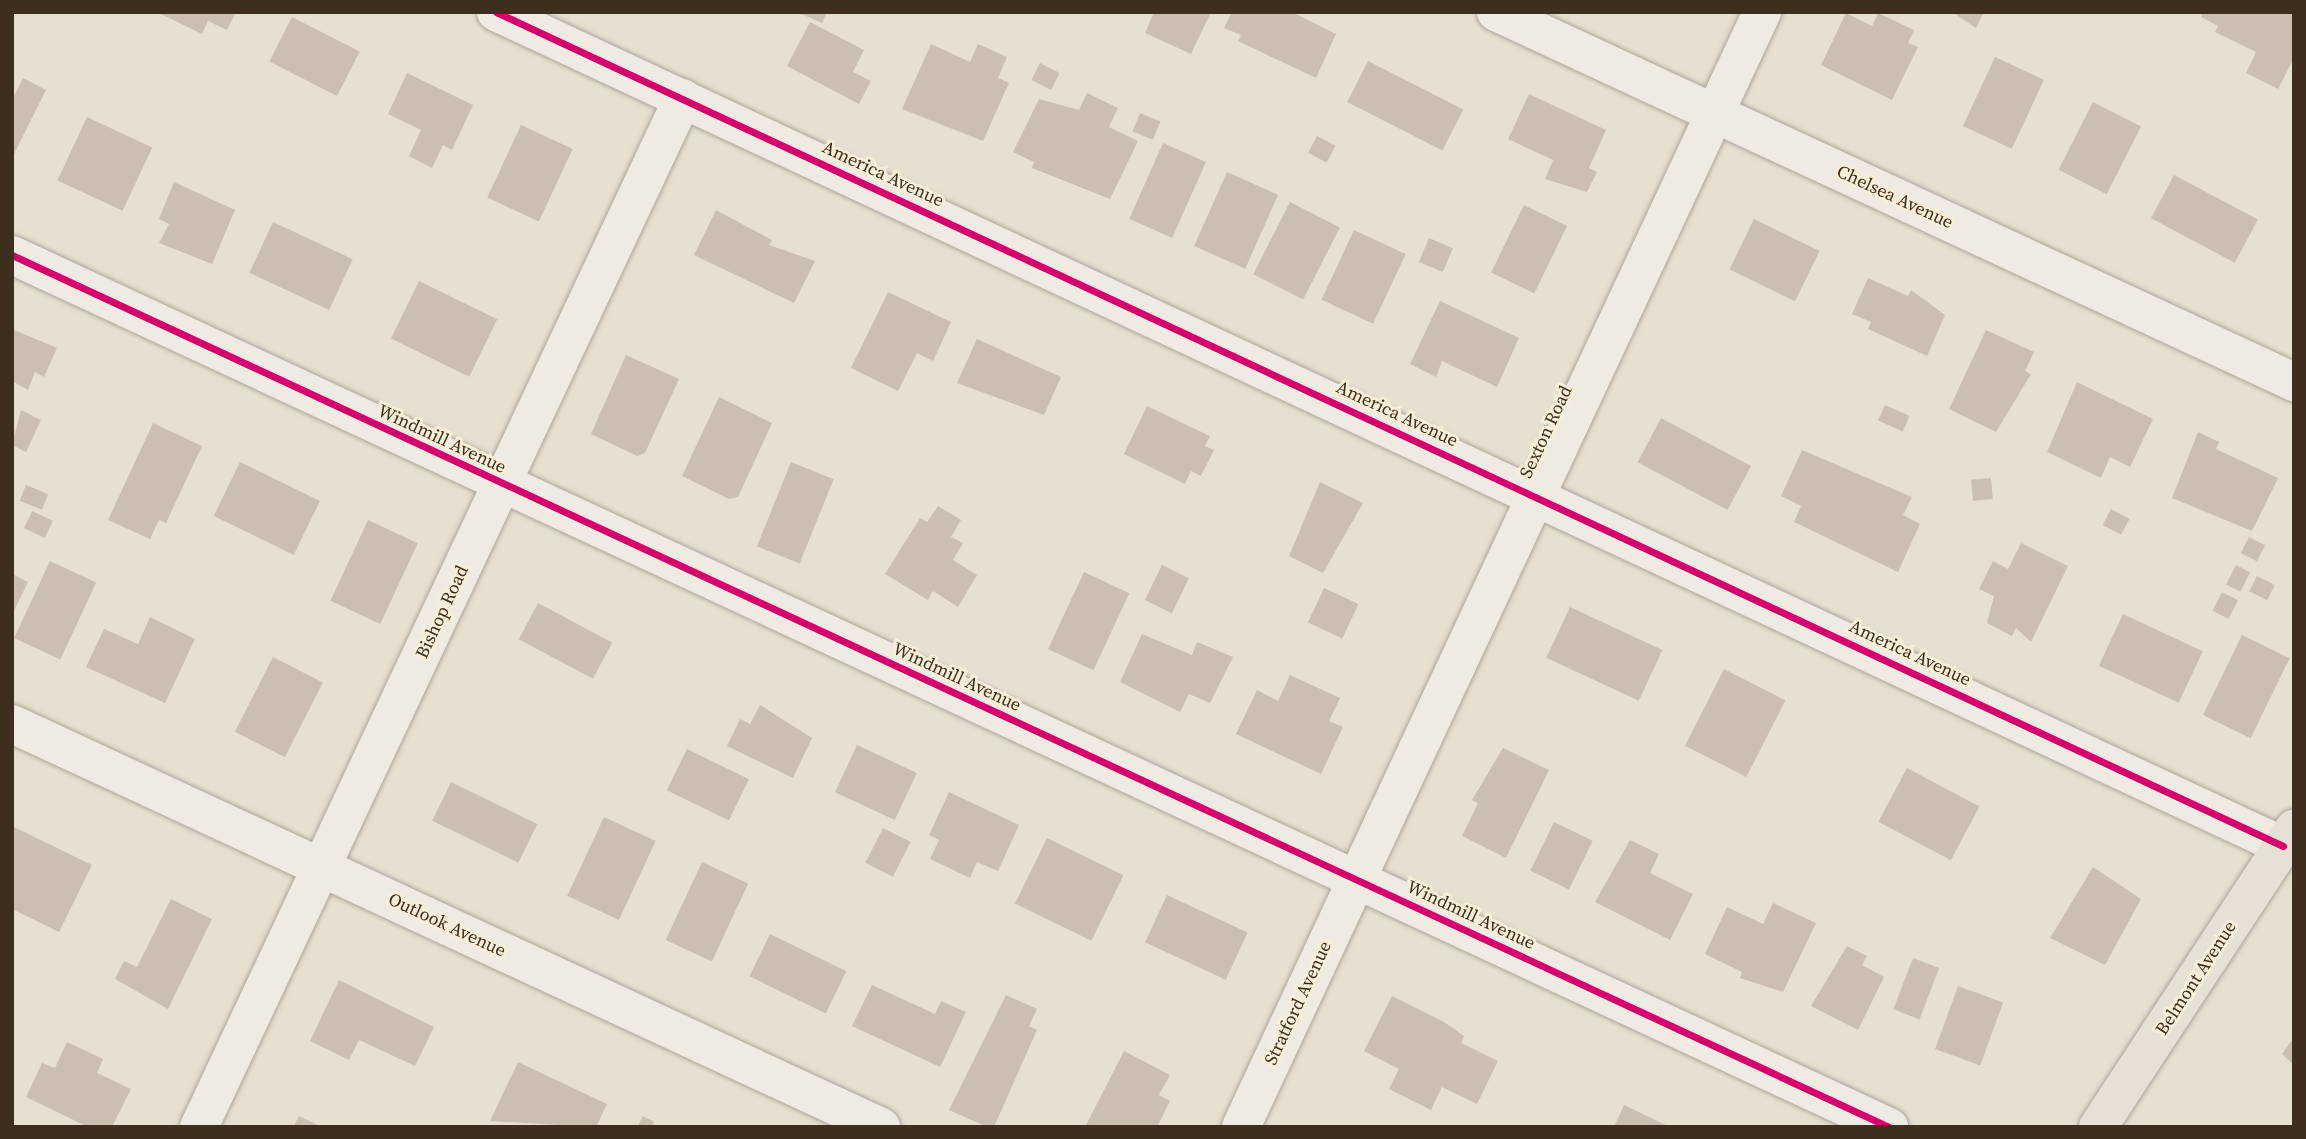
<!DOCTYPE html>
<style>
body{margin:0}
#map{position:relative;width:2306px;height:1139px;overflow:hidden;background:#e7e0d1;font-family:"Source Serif 4",serif}
div>[style]{position:absolute}
.building>*{inset:0;background:#cbbfb2;transform-origin:0 0}
.roads{filter:drop-shadow(0 0 2px #ada599) drop-shadow(0 0 2px #ada599)}
.minor>*{height:38px;margin:-19px;padding:0 19px;transform-origin:19px;border-radius:19px;background:#efebe3}
.major>*{height:38px;margin:-19px;padding:0 19px;transform-origin:19px;border-radius:19px;background:#e6e1d4}
.cycleway>*{height:7px;margin:-3.5px;padding:0 3.5px;transform-origin:3.5px;border-radius:3.5px;background:#d6006c}
span{translate:-50% -50%;white-space:nowrap;text-align:center;line-height:1.15;-webkit-text-stroke:6px #f7eed8;paint-order:stroke}
.street-label{font-size:18px;color:#3d2e20}
.frame{position:absolute;inset:0;border:14px solid #3d2e20;pointer-events:none}
</style>
<div id="map">
<div class="building">
<div style="clip-path:polygon(157px 12px,236px 12px,227px 30px,208px 21px,202px 34px)"></div>
<div style="clip-path:polygon(797px 12px,827px 12px,822px 23px)"></div>
<div style="clip-path:polygon(1154px 12px,1211px 12px,1191px 54px,1145px 33px)"></div>
<div style="clip-path:polygon(1232px 12px,1292px 12px,1336px 34px,1316px 78px,1238px 41px,1241px 35px,1224px 28px)"></div>
<div style="clip-path:polygon(1952px 12px,1984px 12px,1976px 28px)"></div>
<div style="clip-path:polygon(2203px 12px,2294px 14px,2294px 58px,2278px 89px,2246px 73px,2256px 52px,2215px 32px,2218px 26px,2201px 17px)"></div>
<div style="clip-path:polygon(1846px 13px,1872px 26px,1878px 13px,1914px 30px,1908px 43px,1918px 47px,1892px 100px,1821px 65px)"></div>
<div style="left:292px;top:17px;width:76px;height:50px;rotate:27deg"></div>
<div style="clip-path:polygon(810px 22px,864px 50px,853px 72px,871px 81px,859px 104px,787px 66px)"></div>
<div style="clip-path:polygon(931px 44px,970px 62px,978px 44px,1007px 57px,998px 78px,1009px 83px,983px 141px,902px 109px)"></div>
<div style="left:1995px;top:57px;width:54px;height:76px;rotate:25deg"></div>
<div style="left:1368px;top:61px;width:107px;height:46px;rotate:27deg"></div>
<div style="left:1040px;top:63px;width:22px;height:19px;rotate:27deg"></div>
<div style="clip-path:polygon(407px 73px,473px 105px,452px 150px,443px 145px,432px 168px,409px 156px,421px 130px,388px 114px)"></div>
<div style="clip-path:polygon(23px 78px,46px 90px,12px 158px,12px 100px)"></div>
<div style="clip-path:polygon(1087px 93px,1118px 108px,1109px 127px,1138px 141px,1110px 199px,1032px 168px,1034px 162px,1013px 152px,1039px 99px,1079px 110px)"></div>
<div style="clip-path:polygon(1529px 94px,1606px 130px,1589px 168px,1597px 172px,1587px 192px,1545px 179px,1553px 160px,1508px 139px)"></div>
<div style="left:2093px;top:102px;width:54px;height:76px;rotate:27deg"></div>
<div style="left:1140px;top:113px;width:22px;height:20px;rotate:22deg"></div>
<div style="left:87px;top:117px;width:72px;height:70px;rotate:25deg"></div>
<div style="left:521px;top:125px;width:57px;height:80px;rotate:25deg"></div>
<div style="left:1317px;top:136px;width:21px;height:19px;rotate:28deg"></div>
<div style="left:1163px;top:143px;width:47px;height:83px;rotate:24deg"></div>
<div style="left:1227px;top:172px;width:56px;height:81px;rotate:24deg"></div>
<div style="left:2174px;top:175px;width:95px;height:49px;rotate:28deg"></div>
<div style="clip-path:polygon(174px 182px,235px 210px,212px 264px,159px 243px,169px 224px,159px 219px)"></div>
<div style="left:1290px;top:202px;width:56px;height:81px;rotate:27deg"></div>
<div style="left:1524px;top:205px;width:48px;height:75px;rotate:26deg"></div>
<div style="clip-path:polygon(716px 210px,772px 240px,769px 245px,815px 261px,794px 303px,694px 255px)"></div>
<div style="left:1754px;top:219px;width:73px;height:56px;rotate:26deg"></div>
<div style="left:273px;top:222px;width:88px;height:56px;rotate:25deg"></div>
<div style="left:1354px;top:230px;width:57px;height:77px;rotate:25deg"></div>
<div style="left:1429px;top:238px;width:26px;height:26px;rotate:23deg"></div>
<div style="clip-path:polygon(1868px 278px,1908px 296px,1911px 290px,1945px 315px,1927px 356px,1868px 329px,1871px 322px,1852px 314px)"></div>
<div style="left:419px;top:281px;width:87px;height:64px;rotate:26deg"></div>
<div style="clip-path:polygon(888px 292px,951px 322px,933px 361px,917px 353px,898px 391px,851px 368px)"></div>
<div style="clip-path:polygon(1440px 301px,1519px 338px,1497px 387px,1442px 361px,1436px 377px,1410px 364px)"></div>
<div style="clip-path:polygon(12px 329px,57px 348px,44px 377px,35px 372px,28px 390px,12px 381px)"></div>
<div style="clip-path:polygon(1986px 330px,2034px 352px,2025px 371px,2031px 374px,1996px 432px,1949px 409px)"></div>
<div style="clip-path:polygon(977px 339px,1061px 377px,1044px 415px,957px 383px)"></div>
<div style="clip-path:polygon(626px 355px,679px 379px,645px 453px,637px 456px,591px 434px)"></div>
<div style="clip-path:polygon(2077px 382px,2153px 419px,2130px 467px,2110px 457px,2101px 478px,2047px 452px)"></div>
<div style="clip-path:polygon(719px 397px,772px 423px,738px 497px,729px 499px,682px 476px)"></div>
<div style="left:1885px;top:405px;width:27px;height:17px;rotate:24deg"></div>
<div style="clip-path:polygon(1147px 406px,1210px 436px,1205px 446px,1214px 450px,1201px 476px,1191px 471px,1185px 484px,1124px 454px)"></div>
<div style="clip-path:polygon(21px 410px,41px 420px,26px 452px,12px 445px)"></div>
<div style="left:1661px;top:418px;width:102px;height:50px;rotate:28deg"></div>
<div style="clip-path:polygon(153px 423px,202px 446px,166px 523px,159px 520px,150px 539px,108px 520px)"></div>
<div style="clip-path:polygon(2198px 432px,2219px 442px,2216px 449px,2278px 478px,2252px 531px,2172px 498px)"></div>
<div style="clip-path:polygon(1802px 450px,1912px 497px,1903px 515px,1920px 524px,1898px 572px,1794px 522px,1801px 506px,1781px 496px)"></div>
<div style="left:240px;top:462px;width:89px;height:60px;rotate:26deg"></div>
<div style="left:791px;top:462px;width:46px;height:91px;rotate:22deg"></div>
<div style="left:1991px;top:478px;width:21px;height:20px;rotate:85deg"></div>
<div style="clip-path:polygon(1320px 482px,1363px 503px,1323px 573px,1289px 556px)"></div>
<div style="left:26px;top:485px;width:24px;height:17px;rotate:22deg"></div>
<div style="clip-path:polygon(938px 506px,961px 520px,951px 537px,963px 543px,953px 560px,977px 575px,958px 607px,933px 591px,928px 600px,885px 574px,920px 518px,927px 522px)"></div>
<div style="left:2111px;top:509px;width:21px;height:18px;rotate:28deg"></div>
<div style="left:32px;top:511px;width:23px;height:19px;rotate:25deg"></div>
<div style="left:368px;top:520px;width:55px;height:89px;rotate:25deg"></div>
<div style="left:2249px;top:537px;width:18px;height:18px;rotate:27deg"></div>
<div style="clip-path:polygon(2021px 543px,2068px 566px,2031px 642px,2016px 628px,2012px 636px,1987px 623px,1994px 596px,1979px 589px,1993px 561px,2008px 569px)"></div>
<div style="left:50px;top:561px;width:51px;height:85px;rotate:25deg"></div>
<div style="left:1162px;top:565px;width:30px;height:39px;rotate:26deg"></div>
<div style="left:2236px;top:565px;width:16px;height:22px;rotate:27deg"></div>
<div style="left:1084px;top:572px;width:50px;height:85px;rotate:25deg"></div>
<div style="clip-path:polygon(12px 574px,28px 582px,12px 615px)"></div>
<div style="left:2257px;top:576px;width:20px;height:17px;rotate:27deg"></div>
<div style="left:1324px;top:588px;width:38px;height:38px;rotate:25deg"></div>
<div style="left:2222px;top:592px;width:18px;height:21px;rotate:27deg"></div>
<div style="left:538px;top:603px;width:84px;height:41px;rotate:28deg"></div>
<div style="left:1570px;top:607px;width:102px;height:56px;rotate:25deg"></div>
<div style="left:2123px;top:614px;width:88px;height:57px;rotate:25deg"></div>
<div style="clip-path:polygon(150px 617px,195px 639px,165px 703px,86px 667px,104px 629px,138px 644px)"></div>
<div style="clip-path:polygon(1142px 634px,1192px 655px,1197px 642px,1233px 657px,1210px 703px,1189px 694px,1180px 712px,1120px 682px)"></div>
<div style="left:2242px;top:635px;width:53px;height:89px;rotate:26deg"></div>
<div style="left:273px;top:657px;width:56px;height:84px;rotate:27deg"></div>
<div style="left:1724px;top:669px;width:69px;height:86px;rotate:27deg"></div>
<div style="clip-path:polygon(1290px 675px,1340px 698px,1329px 721px,1343px 727px,1321px 774px,1236px 734px,1257px 690px,1278px 701px)"></div>
<div style="clip-path:polygon(760px 705px,812px 738px,793px 778px,727px 746px,740px 719px,750px 724px)"></div>
<div style="left:857px;top:745px;width:66px;height:52px;rotate:25deg"></div>
<div style="clip-path:polygon(1503px 748px,1549px 770px,1506px 858px,1462px 836px,1478px 803px,1472px 800px)"></div>
<div style="left:687px;top:749px;width:69px;height:46px;rotate:26deg"></div>
<div style="left:1907px;top:768px;width:82px;height:61px;rotate:28deg"></div>
<div style="left:451px;top:782px;width:96px;height:43px;rotate:26deg"></div>
<div style="clip-path:polygon(949px 792px,1019px 825px,998px 871px,977px 862px,970px 878px,930px 859px,939px 840px,929px 835px)"></div>
<div style="left:604px;top:817px;width:57px;height:87px;rotate:25deg"></div>
<div style="left:1554px;top:822px;width:43px;height:54px;rotate:26deg"></div>
<div style="clip-path:polygon(12px 826px,92px 865px,59px 932px,12px 909px)"></div>
<div style="left:883px;top:828px;width:31px;height:39px;rotate:27deg"></div>
<div style="left:1047px;top:838px;width:85px;height:73px;rotate:26deg"></div>
<div style="clip-path:polygon(1630px 840px,1659px 854px,1650px 873px,1693px 894px,1670px 940px,1595px 902px)"></div>
<div style="left:702px;top:862px;width:51px;height:86px;rotate:25deg"></div>
<div style="clip-path:polygon(2093px 867px,2141px 899px,2105px 965px,2050px 938px)"></div>
<div style="left:1167px;top:895px;width:89px;height:52px;rotate:25deg"></div>
<div style="clip-path:polygon(171px 899px,212px 919px,168px 1009px,115px 979px,124px 961px,137px 967px)"></div>
<div style="clip-path:polygon(1773px 903px,1816px 923px,1783px 992px,1740px 978px,1742px 972px,1705px 954px,1727px 907px,1763px 924px)"></div>
<div style="left:770px;top:934px;width:85px;height:47px;rotate:26deg"></div>
<div style="clip-path:polygon(1847px 946px,1867px 956px,1862px 965px,1884px 977px,1858px 1030px,1811px 1006px)"></div>
<div style="left:1913px;top:958px;width:28px;height:55px;rotate:21deg"></div>
<div style="clip-path:polygon(339px 980px,434px 1027px,415px 1066px,359px 1040px,349px 1060px,310px 1041px)"></div>
<div style="clip-path:polygon(872px 985px,935px 1014px,941px 1001px,966px 1012px,940px 1067px,852px 1026px)"></div>
<div style="left:1958px;top:986px;width:48px;height:67px;rotate:20deg"></div>
<div style="clip-path:polygon(1006px 995px,1037px 1009px,1029px 1026px,1037px 1030px,994px 1127px,987px 1127px,949px 1110px)"></div>
<div style="clip-path:polygon(1392px 996px,1444px 1022px,1464px 1036px,1461px 1043px,1498px 1061px,1477px 1104px,1442px 1087px,1431px 1110px,1389px 1089px,1399px 1069px,1364px 1051px)"></div>
<div style="clip-path:polygon(2294px 1037px,2294px 1065px,2282px 1054px)"></div>
<div style="clip-path:polygon(67px 1042px,103px 1059px,97px 1073px,131px 1089px,112px 1127px,88px 1127px,26px 1097px,42px 1063px,55px 1068px)"></div>
<div style="clip-path:polygon(1124px 1051px,1170px 1075px,1159px 1095px,1170px 1101px,1157px 1127px,1085px 1127px)"></div>
<div style="clip-path:polygon(518px 1062px,607px 1104px,596px 1127px,490px 1121px)"></div>
<div style="clip-path:polygon(1624px 1105px,1670px 1127px,1614px 1127px)"></div>
<div style="clip-path:polygon(299px 1116px,322px 1127px,293px 1127px)"></div>
<div style="clip-path:polygon(643px 1116px,654px 1122px,652px 1127px,637px 1127px)"></div>
</div>
<div class="roads">
<div class="minor">
<div style="left:496px;top:12px;width:1972px;rotate:25.02deg"></div>
<div style="left:1496px;top:12px;width:880px;rotate:24.88deg"></div>
<div style="left:12px;top:255px;width:2070px;rotate:24.92deg"></div>
<div style="left:12px;top:724px;width:958px;rotate:24.88deg"></div>
<div style="left:199px;top:1127px;width:1137px;rotate:-64.81deg"></div>
<div style="left:1241px;top:1127px;width:1231px;rotate:-64.95deg"></div>
</div>
<div class="major">
<div style="left:2098px;top:1127px;width:357px;rotate:-56.7deg"></div>
</div>
</div>
<div class="cycleway">
<div style="left:496px;top:12px;width:1972px;rotate:25.02deg"></div>
<div style="left:12px;top:255px;width:2070px;rotate:24.92deg"></div>
</div>
<div class="street-label">
<span style="left:883px;top:174px;rotate:25deg">America Avenue</span>
<span style="left:1895px;top:197px;rotate:25deg">Chelsea Avenue</span>
<span style="left:1397px;top:414px;rotate:25deg">America Avenue</span>
<span style="left:1546px;top:432px;rotate:-65deg">Sexton Road</span>
<span style="left:442px;top:439px;rotate:25deg">Windmill Avenue</span>
<span style="left:442px;top:612px;rotate:-65deg">Bishop Road</span>
<span style="left:1910px;top:653px;rotate:25deg">America Avenue</span>
<span style="left:957px;top:677px;rotate:25deg">Windmill Avenue</span>
<span style="left:1471px;top:915px;rotate:25deg">Windmill Avenue</span>
<span style="left:447px;top:925px;rotate:25deg">Outlook Avenue</span>
<span style="left:2196px;top:978px;rotate:-57deg">Belmont Avenue</span>
<span style="left:1298px;top:1003px;rotate:-65deg">Stratford Avenue</span>
</div>
<div class="frame"></div>
</div>
